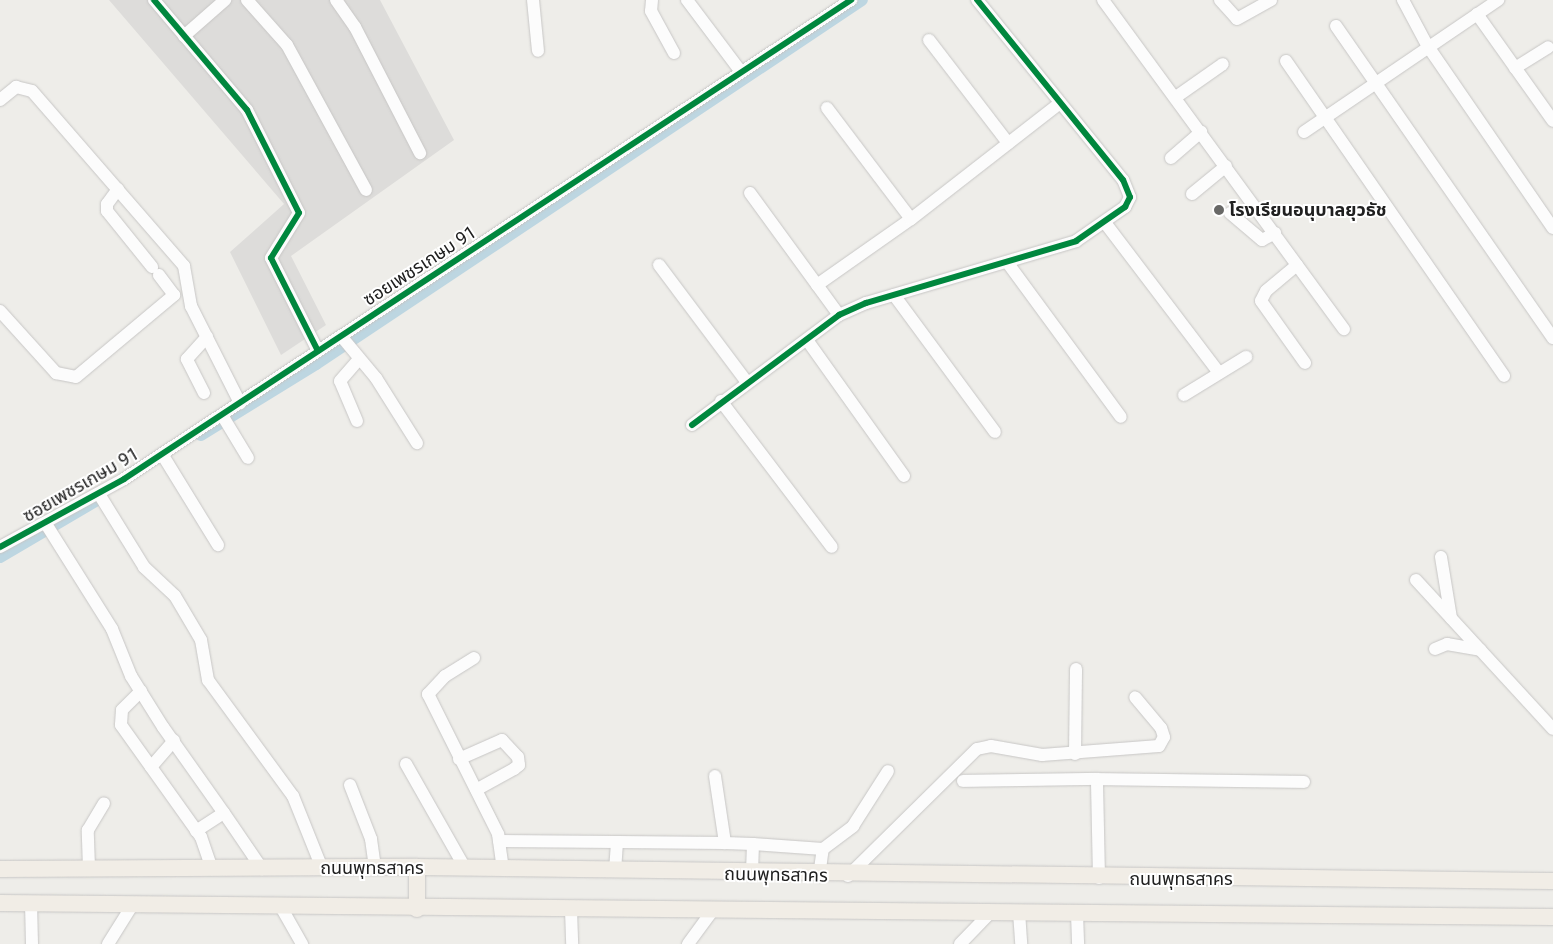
<!DOCTYPE html>
<meta charset="utf-8">
<style>
body{margin:0}
#map{position:relative;width:1553px;height:944px;overflow:hidden;background:#eeede9;font-family:Roboto,"Noto Sans Thai",sans-serif}
div>[style]{position:absolute}
.residential>*{inset:0;background:#dddcda}
.canal>*{height:12px;margin:-6px;padding:0 6px;transform-origin:6px;border-radius:6px;background:#bdd6e1}
.roads{filter:drop-shadow(0 0 1px #c7c6c5) drop-shadow(0 0 1px #c7c6c5)}
.minor>*{height:12px;margin:-6px;padding:0 6px;transform-origin:6px;border-radius:6px;background:#fcfcfc}
.major>*{height:16px;margin:-8px;padding:0 8px;transform-origin:8px;border-radius:8px;background:#f1ede6}
.cycleway>*{height:6px;margin:-3px;padding:0 3px;transform-origin:3px;border-radius:3px;background:#00873e}
.dots>*{width:14px;height:14px;translate:-50% -50%;box-sizing:border-box;border:2px solid #fff;border-radius:50%}
span{translate:-50% -50%;white-space:nowrap;text-align:center;line-height:1.15;-webkit-text-stroke:4px #fff;paint-order:stroke}
.poi-label{font-size:18px;color:#202020;font-weight:700}
.left{translate:0 -50%;text-align:left}
.street-label{font-size:18px;color:#202020}
</style>
<div id="map">
<div class="residential">
<div style="clip-path:polygon(109px 0,380px 0,454px 140px,291px 256px,326px 325px,281px 355px,230px 252px,284px 204px)"></div>
</div>
<div class="canal">
<div style="left:201px;top:435px;width:135px;rotate:-31.7deg"></div>
<div style="left:316px;top:364px;width:656px;rotate:-33.69deg"></div>
<div style="left:0;top:557px;width:113px;rotate:-30.4deg"></div>
</div>
<div class="roads">
<div class="minor">
<div style="left:154px;top:0;width:144px;rotate:49.8deg"></div>
<div style="left:247px;top:110px;width:115px;rotate:63.2deg"></div>
<div style="left:299px;top:213px;width:53px;rotate:121.9deg"></div>
<div style="left:271px;top:258px;width:104px;rotate:63.2deg"></div>
<div style="left:247px;top:0;width:60px;rotate:48.4deg"></div>
<div style="left:287px;top:45px;width:165px;rotate:61.4deg"></div>
<div style="left:336px;top:0;width:33px;rotate:55deg"></div>
<div style="left:355px;top:27px;width:142px;rotate:62.7deg"></div>
<div style="left:533px;top:0;width:51px;rotate:84.4deg"></div>
<div style="left:652px;top:0;width:11px;rotate:95deg"></div>
<div style="left:651px;top:11px;width:48px;rotate:61.3deg"></div>
<div style="left:687px;top:0;width:90px;rotate:53.1deg"></div>
<div style="left:1103px;top:0;width:408px;rotate:53.8deg"></div>
<div style="left:1220px;top:0;width:25px;rotate:48deg"></div>
<div style="left:1237px;top:19px;width:39px;rotate:-29deg"></div>
<div style="left:1403px;top:0;width:51px;rotate:61.9deg"></div>
<div style="left:1427px;top:45px;width:222px;rotate:55.5deg"></div>
<div style="left:1477px;top:14px;width:131px;rotate:54.6deg"></div>
<div style="left:1336px;top:26px;width:380px;rotate:55.2deg"></div>
<div style="left:184px;top:36px;width:55px;rotate:-41.3deg"></div>
<div style="left:929px;top:40px;width:130px;rotate:52.5deg"></div>
<div style="left:1286px;top:61px;width:383px;rotate:55.3deg"></div>
<div style="left:1515px;top:68px;width:39px;rotate:-32deg"></div>
<div style="left:1176px;top:97px;width:57px;rotate:-35.1deg"></div>
<div style="left:0;top:100px;width:21px;rotate:-39deg"></div>
<div style="left:16px;top:87px;width:16px;rotate:14deg"></div>
<div style="left:32px;top:91px;width:232px;rotate:49deg"></div>
<div style="left:184px;top:266px;width:41px;rotate:80.1deg"></div>
<div style="left:191px;top:306px;width:109px;rotate:63.2deg"></div>
<div style="left:827px;top:108px;width:139px;rotate:52.9deg"></div>
<div style="left:1304px;top:132px;width:235px;rotate:-34.2deg"></div>
<div style="left:1171px;top:158px;width:40px;rotate:-41deg"></div>
<div style="left:118px;top:189px;width:19px;rotate:126deg"></div>
<div style="left:107px;top:204px;width:7px;rotate:90deg"></div>
<div style="left:107px;top:211px;width:72px;rotate:51.2deg"></div>
<div style="left:750px;top:193px;width:151px;rotate:53.9deg"></div>
<div style="left:1192px;top:194px;width:44px;rotate:-39.5deg"></div>
<div style="left:1230px;top:213px;width:42px;rotate:40.2deg"></div>
<div style="left:1262px;top:240px;width:15px;rotate:-28deg"></div>
<div style="left:1106px;top:224px;width:187px;rotate:52.8deg"></div>
<div style="left:1007px;top:262px;width:192px;rotate:53.7deg"></div>
<div style="left:659px;top:265px;width:146px;rotate:53.1deg"></div>
<div style="left:1297px;top:265px;width:40px;rotate:140deg"></div>
<div style="left:1266px;top:291px;width:11px;rotate:117deg"></div>
<div style="left:1261px;top:301px;width:76px;rotate:54.6deg"></div>
<div style="left:817px;top:285px;width:115px;rotate:-35.1deg"></div>
<div style="left:911px;top:219px;width:189px;rotate:-37.9deg"></div>
<div style="left:894px;top:295px;width:170px;rotate:53.6deg"></div>
<div style="left:0;top:311px;width:84px;rotate:47.9deg"></div>
<div style="left:56px;top:373px;width:20px;rotate:11deg"></div>
<div style="left:76px;top:377px;width:128px;rotate:-39.9deg"></div>
<div style="left:174px;top:295px;width:25px;rotate:-127deg"></div>
<div style="left:341px;top:336px;width:55px;rotate:50.2deg"></div>
<div style="left:376px;top:378px;width:77px;rotate:57.8deg"></div>
<div style="left:807px;top:340px;width:167px;rotate:54.5deg"></div>
<div style="left:204px;top:393px;width:38px;rotate:-117deg"></div>
<div style="left:187px;top:359px;width:30px;rotate:-48deg"></div>
<div style="left:1184px;top:395px;width:73px;rotate:-31.5deg"></div>
<div style="left:721px;top:401px;width:183px;rotate:52.8deg"></div>
<div style="left:222px;top:415px;width:50px;rotate:58.8deg"></div>
<div style="left:357px;top:421px;width:43px;rotate:-113deg"></div>
<div style="left:340px;top:381px;width:29px;rotate:-49deg"></div>
<div style="left:692px;top:425px;width:184px;rotate:-36.8deg"></div>
<div style="left:839px;top:315px;width:30px;rotate:-24deg"></div>
<div style="left:866px;top:303px;width:219px;rotate:-16.4deg"></div>
<div style="left:1076px;top:241px;width:60px;rotate:-34.8deg"></div>
<div style="left:1125px;top:207px;width:11px;rotate:-63deg"></div>
<div style="left:1130px;top:197px;width:18px;rotate:-112deg"></div>
<div style="left:1123px;top:180px;width:232px;rotate:-129deg"></div>
<div style="left:162px;top:454px;width:107px;rotate:58.4deg"></div>
<div style="left:99px;top:494px;width:86px;rotate:58.3deg"></div>
<div style="left:144px;top:567px;width:42px;rotate:43.1deg"></div>
<div style="left:175px;top:596px;width:51px;rotate:59.4deg"></div>
<div style="left:201px;top:640px;width:41px;rotate:80.1deg"></div>
<div style="left:208px;top:680px;width:144px;rotate:53.8deg"></div>
<div style="left:293px;top:796px;width:78px;rotate:68.1deg"></div>
<div style="left:46px;top:524px;width:124px;rotate:57.8deg"></div>
<div style="left:112px;top:629px;width:51px;rotate:68deg"></div>
<div style="left:131px;top:676px;width:60px;rotate:57.9deg"></div>
<div style="left:163px;top:727px;width:105px;rotate:54.7deg"></div>
<div style="left:0;top:547px;width:141px;rotate:-28.7deg"></div>
<div style="left:124px;top:479px;width:871px;rotate:-33.38deg"></div>
<div style="left:1441px;top:557px;width:62px;rotate:80.7deg"></div>
<div style="left:1416px;top:580px;width:202px;rotate:47.4deg"></div>
<div style="left:1435px;top:649px;width:13px;rotate:-23deg"></div>
<div style="left:1447px;top:644px;width:34px;rotate:10deg"></div>
<div style="left:474px;top:658px;width:34px;rotate:148deg"></div>
<div style="left:445px;top:676px;width:25px;rotate:133deg"></div>
<div style="left:428px;top:694px;width:157px;rotate:63.4deg"></div>
<div style="left:498px;top:834px;width:35px;rotate:82deg"></div>
<div style="left:141px;top:691px;width:27px;rotate:135deg"></div>
<div style="left:122px;top:710px;width:15px;rotate:94deg"></div>
<div style="left:121px;top:725px;width:138px;rotate:54.5deg"></div>
<div style="left:201px;top:837px;width:34px;rotate:71deg"></div>
<div style="left:1075px;top:754px;width:85px;rotate:-89.3deg"></div>
<div style="left:459px;top:759px;width:47px;rotate:-23.8deg"></div>
<div style="left:502px;top:740px;width:23px;rotate:47deg"></div>
<div style="left:518px;top:757px;width:8px;rotate:83deg"></div>
<div style="left:519px;top:765px;width:6px;rotate:141deg"></div>
<div style="left:514px;top:769px;width:43px;rotate:151.1deg"></div>
<div style="left:406px;top:764px;width:120px;rotate:60.4deg"></div>
<div style="left:151px;top:767px;width:35px;rotate:-49deg"></div>
<div style="left:715px;top:776px;width:68px;rotate:81.5deg"></div>
<div style="left:963px;top:781px;width:134px;rotate:-0.9deg"></div>
<div style="left:350px;top:785px;width:58px;rotate:68.7deg"></div>
<div style="left:371px;top:839px;width:29px;rotate:82deg"></div>
<div style="left:196px;top:831px;width:33px;rotate:-33deg"></div>
<div style="left:224px;top:813px;width:68px;rotate:55.8deg"></div>
<div style="left:499px;top:841px;width:118px;rotate:0.5deg"></div>
<div style="left:753px;top:844px;width:70px;rotate:4.1deg"></div>
<div style="left:89px;top:868px;width:38px;rotate:-92deg"></div>
<div style="left:88px;top:830px;width:31px;rotate:-59deg"></div>
<div style="left:615px;top:871px;width:29px;rotate:-86deg"></div>
<div style="left:617px;top:842px;width:108px;rotate:0.5deg"></div>
<div style="left:725px;top:843px;width:28px;rotate:2deg"></div>
<div style="left:753px;top:844px;width:31px;rotate:92deg"></div>
<div style="left:819px;top:876px;width:27px;rotate:-82deg"></div>
<div style="left:823px;top:849px;width:38px;rotate:-37deg"></div>
<div style="left:853px;top:826px;width:65px;rotate:-57.5deg"></div>
<div style="left:848px;top:876px;width:181px;rotate:-44.6deg"></div>
<div style="left:977px;top:749px;width:14px;rotate:-12deg"></div>
<div style="left:991px;top:746px;width:52px;rotate:10deg"></div>
<div style="left:1042px;top:755px;width:117px;rotate:-4.4deg"></div>
<div style="left:1159px;top:746px;width:10px;rotate:-61deg"></div>
<div style="left:1164px;top:737px;width:9px;rotate:-108deg"></div>
<div style="left:1161px;top:728px;width:40px;rotate:-130deg"></div>
<div style="left:1099px;top:878px;width:99px;rotate:-91.2deg"></div>
<div style="left:1097px;top:779px;width:207px;rotate:0.8deg"></div>
<div style="left:31px;top:903px;width:41px;rotate:88.6deg"></div>
<div style="left:281px;top:907px;width:43px;rotate:60.4deg"></div>
<div style="left:571px;top:910px;width:34px;rotate:88deg"></div>
<div style="left:1019px;top:912px;width:32px;rotate:86deg"></div>
<div style="left:1077px;top:913px;width:31px;rotate:88deg"></div>
<div style="left:108px;top:944px;width:47px;rotate:-58deg"></div>
<div style="left:688px;top:944px;width:42px;rotate:-53.7deg"></div>
<div style="left:960px;top:944px;width:45px;rotate:-45.9deg"></div>
</div>
<div class="major">
<div style="left:0;top:869px;width:417px;rotate:-0.3deg"></div>
<div style="left:417px;top:867px;width:1136px;rotate:0.71deg"></div>
<div style="left:0;top:903px;width:1553px;rotate:0.52deg"></div>
<div style="left:417px;top:909px;width:42px;rotate:-90deg"></div>
</div>
</div>
<div class="cycleway">
<div style="left:154px;top:0;width:144px;rotate:49.8deg"></div>
<div style="left:247px;top:110px;width:115px;rotate:63.2deg"></div>
<div style="left:299px;top:213px;width:53px;rotate:121.9deg"></div>
<div style="left:271px;top:258px;width:104px;rotate:63.2deg"></div>
<div style="left:692px;top:425px;width:184px;rotate:-36.8deg"></div>
<div style="left:839px;top:315px;width:30px;rotate:-24deg"></div>
<div style="left:866px;top:303px;width:219px;rotate:-16.4deg"></div>
<div style="left:1076px;top:241px;width:60px;rotate:-34.8deg"></div>
<div style="left:1125px;top:207px;width:11px;rotate:-63deg"></div>
<div style="left:1130px;top:197px;width:18px;rotate:-112deg"></div>
<div style="left:1123px;top:180px;width:232px;rotate:-129deg"></div>
<div style="left:0;top:547px;width:141px;rotate:-28.7deg"></div>
<div style="left:124px;top:479px;width:871px;rotate:-33.38deg"></div>
</div>
<div class="dots">
<div style="left:1219px;top:210px;background:#686866"></div>
</div>
<div class="poi-label">
<span class="left" style="left:1229px;top:210px">โรงเรียนอนุบาลยุวธัช</span>
</div>
<div class="street-label">
<span style="left:420px;top:266px;rotate:-33deg">ซอยเพชรเกษม 91</span>
<span style="left:81px;top:485px;rotate:-30deg">ซอยเพชรเกษม 91</span>
<span style="left:372px;top:868px">ถนนพุทธสาคร</span>
<span style="left:776px;top:875px;rotate:1deg">ถนนพุทธสาคร</span>
<span style="left:1181px;top:879px">ถนนพุทธสาคร</span>
</div>
</div>
